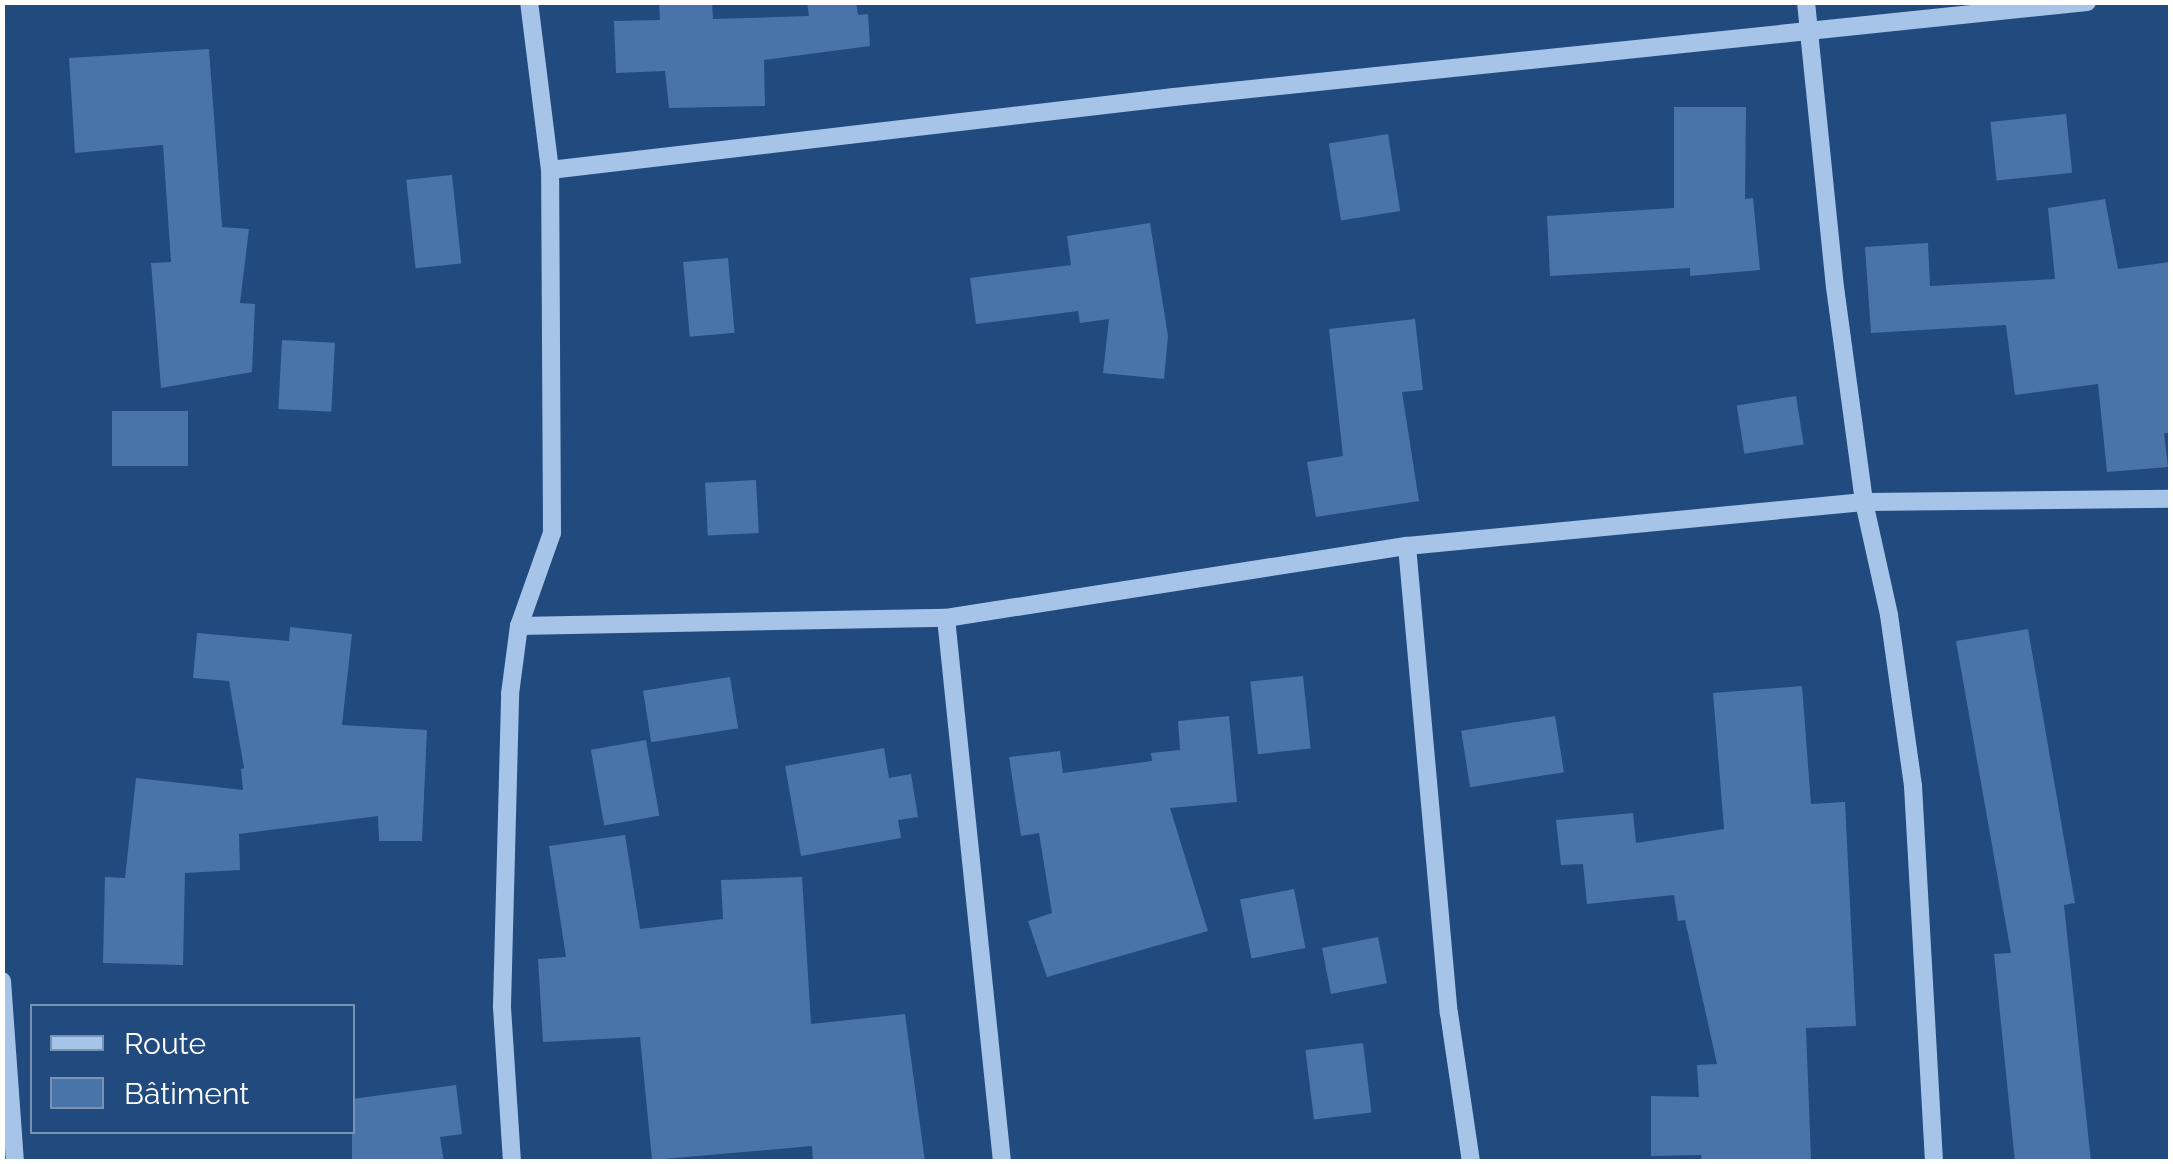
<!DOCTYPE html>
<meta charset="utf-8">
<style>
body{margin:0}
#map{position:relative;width:2173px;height:1164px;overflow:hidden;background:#214a7f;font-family:Raleway,sans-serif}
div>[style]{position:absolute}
.building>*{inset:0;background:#4974a9;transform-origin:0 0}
.minor>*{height:18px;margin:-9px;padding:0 9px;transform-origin:9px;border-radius:9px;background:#a6c4e7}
span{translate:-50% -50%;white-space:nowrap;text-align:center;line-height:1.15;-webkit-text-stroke:9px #214a7f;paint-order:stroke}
.frame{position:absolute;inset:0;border:5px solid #fff;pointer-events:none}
.legend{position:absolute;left:30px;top:1004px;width:325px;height:130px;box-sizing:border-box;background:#214a7f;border:2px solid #7a92b2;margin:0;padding:12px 18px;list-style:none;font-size:30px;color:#fff}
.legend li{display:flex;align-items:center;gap:20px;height:50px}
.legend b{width:50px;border:2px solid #7a92b2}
</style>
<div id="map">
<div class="building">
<div style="clip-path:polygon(659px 2px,712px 2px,713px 19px,809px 16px,807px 2px,856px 2px,858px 15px,868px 14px,870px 46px,764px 60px,765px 106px,669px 108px,665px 71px,616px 73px,614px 21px,660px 20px)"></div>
<div style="clip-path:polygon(209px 49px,222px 227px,249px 229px,240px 303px,255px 304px,252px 372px,161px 388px,151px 263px,171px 262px,163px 145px,75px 153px,69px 58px)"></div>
<div style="clip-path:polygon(1674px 107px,1746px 107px,1745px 199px,1753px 198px,1760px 270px,1690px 276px,1690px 268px,1550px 276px,1547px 216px,1674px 208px)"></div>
<div style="left:2066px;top:114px;width:59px;height:76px;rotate:84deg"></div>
<div style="left:1388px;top:134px;width:78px;height:60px;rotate:81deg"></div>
<div style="left:452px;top:175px;width:89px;height:46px;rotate:84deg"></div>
<div style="clip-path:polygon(2105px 199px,2118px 269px,2170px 262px,2170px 433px,2164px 433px,2168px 467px,2107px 472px,2098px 384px,2015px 395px,2006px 325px,1871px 333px,1865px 247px,1928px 243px,1930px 286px,2055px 279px,2048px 208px)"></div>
<div style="clip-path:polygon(1150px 223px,1168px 336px,1164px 379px,1103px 373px,1109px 319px,1080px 323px,1078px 311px,976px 324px,970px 278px,1071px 265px,1067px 236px)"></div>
<div style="left:728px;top:258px;width:75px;height:45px;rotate:85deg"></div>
<div style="clip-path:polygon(1415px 319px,1423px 390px,1402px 392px,1419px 501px,1316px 517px,1307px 462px,1343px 456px,1329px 329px)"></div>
<div style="left:282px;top:340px;width:53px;height:69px;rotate:3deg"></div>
<div style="left:1796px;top:396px;width:49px;height:60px;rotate:81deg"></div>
<div style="left:112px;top:411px;width:76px;height:55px"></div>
<div style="left:756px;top:480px;width:53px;height:51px;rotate:87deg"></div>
<div style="clip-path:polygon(290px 627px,352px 634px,342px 725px,427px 730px,422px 841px,379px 841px,378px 816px,239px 834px,240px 870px,185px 873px,183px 965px,103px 963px,105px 877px,125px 878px,136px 778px,243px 790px,241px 769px,244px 768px,229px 681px,193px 678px,197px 633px,289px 641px)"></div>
<div style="clip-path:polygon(2028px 629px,2075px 903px,2064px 905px,2091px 1162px,2015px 1162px,1994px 954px,2011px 953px,1956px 641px)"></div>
<div style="left:1303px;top:676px;width:73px;height:53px;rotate:84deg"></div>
<div style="left:730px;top:677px;width:52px;height:88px;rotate:81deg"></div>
<div style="clip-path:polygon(1802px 686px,1811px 804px,1845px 802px,1856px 1026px,1806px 1028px,1811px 1159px,1702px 1162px,1701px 1155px,1651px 1156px,1651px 1096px,1699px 1097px,1697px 1065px,1717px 1064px,1685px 920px,1678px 921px,1674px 895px,1587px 904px,1583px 864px,1561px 865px,1556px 820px,1633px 813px,1636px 843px,1724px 829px,1713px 693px)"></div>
<div style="clip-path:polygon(1229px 716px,1237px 802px,1170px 808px,1208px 931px,1047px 977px,1028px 921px,1052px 913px,1039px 833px,1021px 836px,1009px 757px,1060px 751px,1063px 773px,1152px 761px,1151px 753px,1180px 750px,1178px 721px)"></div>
<div style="left:1555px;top:716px;width:57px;height:95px;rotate:81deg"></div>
<div style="left:646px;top:740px;width:77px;height:56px;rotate:80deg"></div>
<div style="clip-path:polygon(884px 748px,889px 778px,911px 774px,918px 817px,898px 820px,901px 838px,801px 856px,785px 766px)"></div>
<div style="clip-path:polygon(625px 835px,640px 929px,723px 919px,721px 880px,802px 877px,811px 1024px,905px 1014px,925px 1162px,813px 1162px,812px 1146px,652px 1160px,640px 1037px,543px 1042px,538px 959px,566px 957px,549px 846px)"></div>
<div style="left:1294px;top:889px;width:60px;height:55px;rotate:79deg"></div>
<div style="left:1378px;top:937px;width:47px;height:57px;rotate:79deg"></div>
<div style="left:1363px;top:1043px;width:70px;height:58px;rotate:83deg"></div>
<div style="clip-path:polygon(456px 1085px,462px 1134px,440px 1137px,444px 1162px,352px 1162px,352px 1099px)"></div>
</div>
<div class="minor">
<div style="left:1806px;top:2px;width:286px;rotate:84.2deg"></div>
<div style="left:1835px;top:287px;width:217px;rotate:82.3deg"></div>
<div style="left:1864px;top:502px;width:116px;rotate:77.5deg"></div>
<div style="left:1889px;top:615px;width:173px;rotate:82deg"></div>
<div style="left:1913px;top:786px;width:377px;rotate:86.8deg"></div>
<div style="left:550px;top:170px;width:628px;rotate:-6.67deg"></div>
<div style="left:1174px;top:97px;width:918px;rotate:-5.94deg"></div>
<div style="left:1407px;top:546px;width:469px;rotate:84.9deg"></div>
<div style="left:1449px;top:1013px;width:151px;rotate:81.6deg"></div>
<div style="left:946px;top:618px;width:547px;rotate:84.12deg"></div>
<div style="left:519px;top:626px;width:427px;rotate:-1.1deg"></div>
<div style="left:946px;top:618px;width:467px;rotate:-8.9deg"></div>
<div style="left:1407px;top:546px;width:459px;rotate:-5.5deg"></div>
<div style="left:1864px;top:502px;width:306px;rotate:-0.6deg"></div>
<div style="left:2px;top:981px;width:181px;rotate:85.9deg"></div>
<div style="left:512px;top:1162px;width:156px;rotate:-93.7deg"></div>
<div style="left:502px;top:1006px;width:312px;rotate:-88.5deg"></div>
<div style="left:510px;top:694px;width:69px;rotate:-82.5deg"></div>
<div style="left:519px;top:626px;width:99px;rotate:-70.5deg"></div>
<div style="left:552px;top:533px;width:363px;rotate:-90.3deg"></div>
<div style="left:550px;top:170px;width:169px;rotate:-97.1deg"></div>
</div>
<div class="frame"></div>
<ul class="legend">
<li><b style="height:12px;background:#a6c4e7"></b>Route</li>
<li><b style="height:28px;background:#4974a9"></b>Bâtiment</li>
</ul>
</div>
